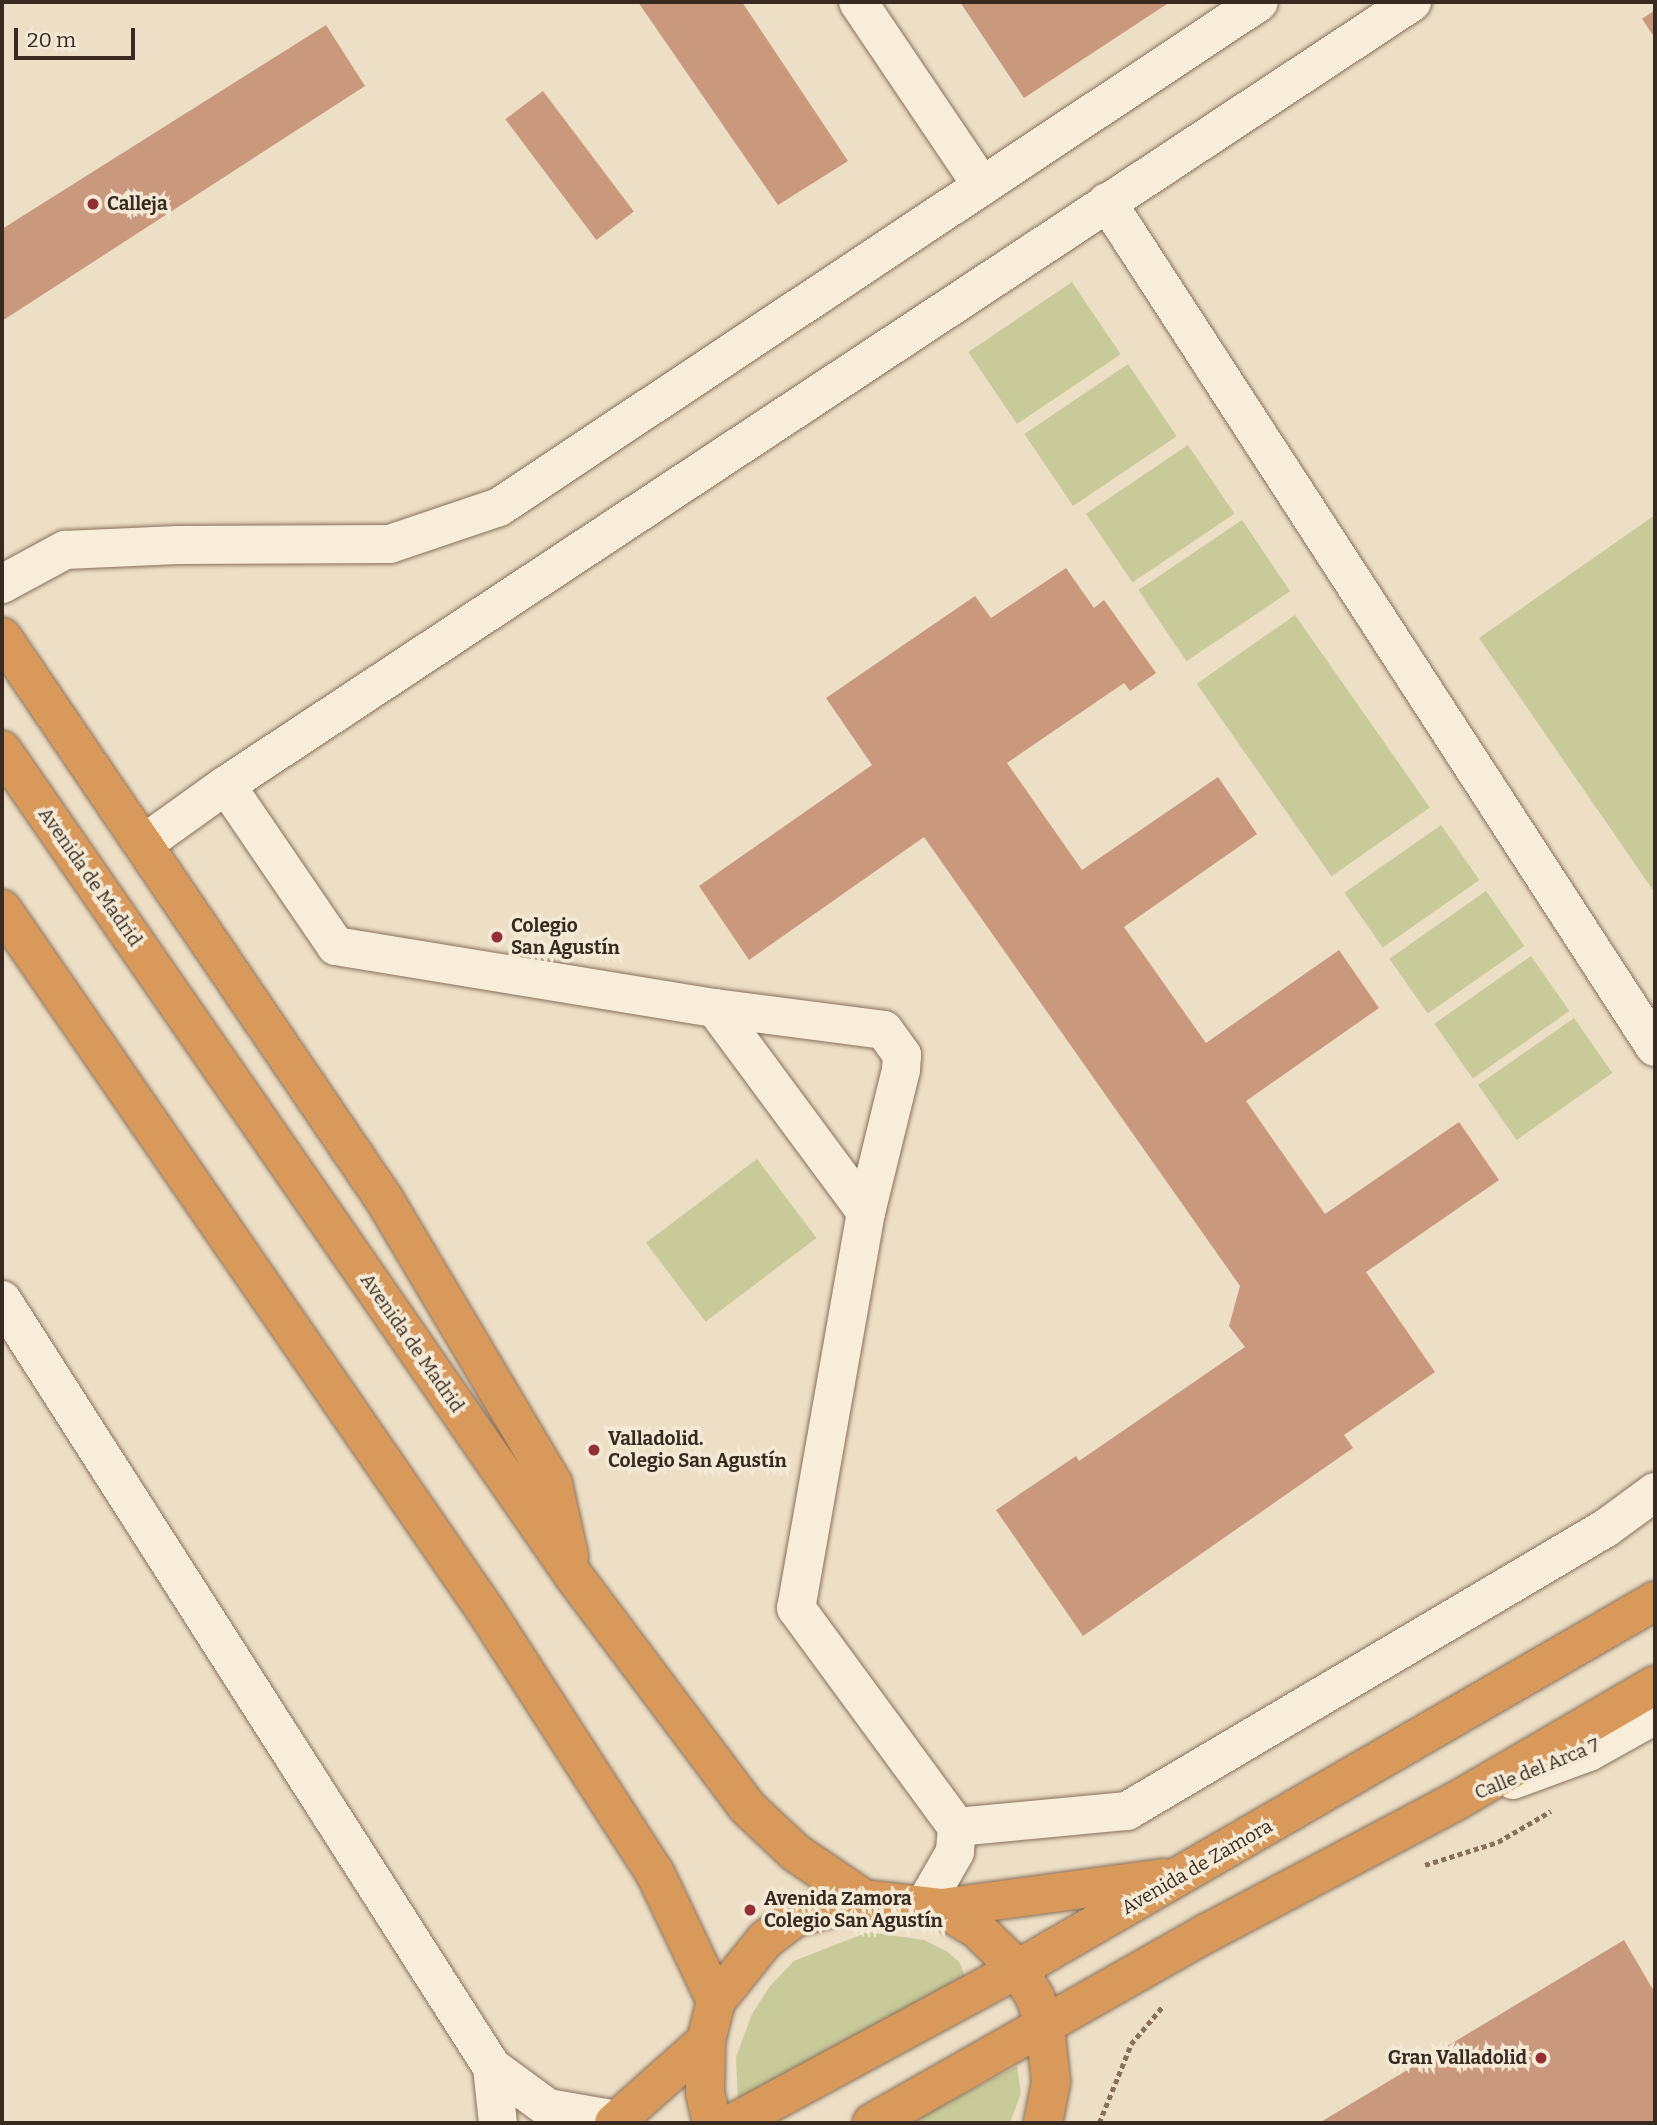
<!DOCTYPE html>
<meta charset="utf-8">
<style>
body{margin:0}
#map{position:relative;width:1657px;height:2125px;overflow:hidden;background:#eddfc6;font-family:Bitter,serif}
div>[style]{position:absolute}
.green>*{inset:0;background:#c8ca9a;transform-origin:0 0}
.building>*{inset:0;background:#c9987d;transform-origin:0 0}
.path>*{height:4.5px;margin-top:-2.25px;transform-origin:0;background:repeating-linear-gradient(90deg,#87705c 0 5px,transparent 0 8.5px)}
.roads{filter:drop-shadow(0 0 2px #87705c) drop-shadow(0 0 2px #87705c)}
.minor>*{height:38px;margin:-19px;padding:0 19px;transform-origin:19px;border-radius:19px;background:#f8edd9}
.highway>*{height:38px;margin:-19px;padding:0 19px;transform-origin:19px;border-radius:19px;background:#d8995b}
.dots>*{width:19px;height:19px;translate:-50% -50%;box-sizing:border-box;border:4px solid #f4e9d5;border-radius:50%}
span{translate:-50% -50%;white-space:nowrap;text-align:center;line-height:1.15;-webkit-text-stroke:7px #f4e9d5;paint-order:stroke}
.poi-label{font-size:19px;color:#382a20;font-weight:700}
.left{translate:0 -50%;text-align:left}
.right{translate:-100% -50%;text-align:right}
.street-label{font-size:19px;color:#382a20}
.frame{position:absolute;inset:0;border:4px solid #382a20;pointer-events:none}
.scale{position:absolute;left:14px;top:28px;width:121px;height:32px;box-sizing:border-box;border:4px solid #382a20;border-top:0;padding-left:9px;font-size:21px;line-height:24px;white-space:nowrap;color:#382a20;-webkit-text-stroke:5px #f4e9d5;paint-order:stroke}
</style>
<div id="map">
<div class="green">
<div style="left:1072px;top:282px;width:87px;height:125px;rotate:56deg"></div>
<div style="left:1128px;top:364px;width:87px;height:125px;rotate:56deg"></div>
<div style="left:1188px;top:445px;width:83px;height:123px;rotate:56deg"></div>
<div style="clip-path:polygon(1655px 515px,1655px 893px,1479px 638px)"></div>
<div style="left:1242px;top:520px;width:86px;height:125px;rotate:56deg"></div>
<div style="left:1295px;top:615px;width:235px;height:120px;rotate:55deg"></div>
<div style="left:1441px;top:825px;width:67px;height:118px;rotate:55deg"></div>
<div style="left:1486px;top:891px;width:67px;height:118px;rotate:55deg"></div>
<div style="left:1531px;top:956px;width:67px;height:118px;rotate:55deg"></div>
<div style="left:1574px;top:1018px;width:67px;height:117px;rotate:55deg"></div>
<div style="left:757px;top:1159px;width:99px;height:139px;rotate:53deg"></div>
<div style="clip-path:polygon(868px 1932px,924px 1940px,948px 1952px,960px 1963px,965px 1977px,738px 2101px,736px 2057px,752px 2014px,770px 1986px,794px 1961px)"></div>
<div style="clip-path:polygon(1017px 2066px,1021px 2093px,1010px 2123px,909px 2123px)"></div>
</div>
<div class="building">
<div style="clip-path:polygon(638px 2px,742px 2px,848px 161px,778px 205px)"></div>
<div style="clip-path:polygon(960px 2px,1170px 2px,1024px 98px)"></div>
<div style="clip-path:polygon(1655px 10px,1655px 38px,1642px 19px)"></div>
<div style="clip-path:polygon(326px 25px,365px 86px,2px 321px,2px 229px)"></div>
<div style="left:543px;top:91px;width:151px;height:47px;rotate:53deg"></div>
<div style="clip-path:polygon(1066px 568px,1094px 608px,1104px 600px,1156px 673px,1130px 691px,1124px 683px,1007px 763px,1082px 870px,1218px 777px,1257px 834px,1124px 927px,1206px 1043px,1339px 950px,1379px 1008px,1246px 1101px,1325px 1214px,1459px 1122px,1499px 1180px,1366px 1272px,1435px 1372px,1344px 1435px,1353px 1448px,1083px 1636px,996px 1510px,1076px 1456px,1079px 1461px,1245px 1347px,1229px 1326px,1240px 1286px,924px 837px,749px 960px,699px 886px,872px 765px,826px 698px,975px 596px,991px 618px)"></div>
<div style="clip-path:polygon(1624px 1940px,1655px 1993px,1655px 2123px,1319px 2123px)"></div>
</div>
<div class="path">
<div style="left:1425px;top:1865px;width:77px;rotate:-17.5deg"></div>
<div style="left:1498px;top:1842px;width:61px;rotate:-30.3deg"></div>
<div style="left:1099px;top:2123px;width:85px;rotate:-67.9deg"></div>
<div style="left:1131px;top:2044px;width:50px;rotate:-49.9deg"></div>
</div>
<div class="roads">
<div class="minor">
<div style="left:858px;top:2px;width:222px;rotate:56deg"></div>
<div style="left:1107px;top:202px;width:1007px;rotate:57.04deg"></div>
<div style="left:2px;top:584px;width:72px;rotate:-28.4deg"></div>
<div style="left:65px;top:550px;width:113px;rotate:-2.5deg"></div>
<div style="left:178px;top:545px;width:212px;rotate:-0.3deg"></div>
<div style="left:390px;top:544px;width:115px;rotate:-18.7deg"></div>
<div style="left:499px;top:507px;width:912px;rotate:-33.6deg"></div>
<div style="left:226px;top:785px;width:195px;rotate:55.7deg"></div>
<div style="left:336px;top:946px;width:384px;rotate:9.3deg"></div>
<div style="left:715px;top:1008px;width:170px;rotate:7.4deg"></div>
<div style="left:884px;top:1030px;width:31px;rotate:54deg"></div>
<div style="left:902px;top:1055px;width:15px;rotate:94deg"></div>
<div style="left:901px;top:1070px;width:146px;rotate:103.8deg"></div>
<div style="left:145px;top:843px;width:100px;rotate:-35.6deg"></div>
<div style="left:226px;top:785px;width:1421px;rotate:-33.43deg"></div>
<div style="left:715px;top:1008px;width:254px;rotate:53.5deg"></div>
<div style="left:866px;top:1212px;width:402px;rotate:100deg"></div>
<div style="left:796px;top:1608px;width:272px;rotate:53.7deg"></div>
<div style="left:957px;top:1827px;width:25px;rotate:95deg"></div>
<div style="left:955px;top:1852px;width:62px;rotate:119.9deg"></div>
<div style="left:2px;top:1300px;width:910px;rotate:57.43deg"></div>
<div style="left:492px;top:2067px;width:69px;rotate:36.2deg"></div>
<div style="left:548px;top:2108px;width:70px;rotate:9.9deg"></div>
<div style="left:1513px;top:1780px;width:81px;rotate:-20.2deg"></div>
<div style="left:1589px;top:1752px;width:76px;rotate:-29.3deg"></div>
<div style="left:957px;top:1827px;width:171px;rotate:-5.4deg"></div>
<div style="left:1127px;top:1811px;width:556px;rotate:-30.58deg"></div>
<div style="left:1606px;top:1528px;width:61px;rotate:-36.3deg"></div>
<div style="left:492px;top:2067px;width:56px;rotate:83.9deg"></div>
</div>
<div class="highway">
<div style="left:2px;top:637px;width:680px;rotate:55.8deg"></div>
<div style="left:384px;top:1199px;width:331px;rotate:59.3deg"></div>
<div style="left:553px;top:1484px;width:74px;rotate:77.5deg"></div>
<div style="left:2px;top:750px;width:1003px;rotate:55.31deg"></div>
<div style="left:573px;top:1575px;width:290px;rotate:53.1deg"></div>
<div style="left:747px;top:1807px;width:67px;rotate:43.2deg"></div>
<div style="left:796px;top:1853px;width:82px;rotate:34.1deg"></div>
<div style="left:2px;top:909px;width:853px;rotate:55.42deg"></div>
<div style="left:486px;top:1611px;width:312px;rotate:57.2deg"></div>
<div style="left:655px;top:1873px;width:142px;rotate:64.5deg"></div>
<div style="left:942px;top:1908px;width:41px;rotate:31deg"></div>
<div style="left:977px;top:1929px;width:57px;rotate:44.3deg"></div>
<div style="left:1018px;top:1969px;width:33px;rotate:59deg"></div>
<div style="left:1035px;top:1997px;width:31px;rotate:71deg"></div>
<div style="left:1045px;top:2026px;width:56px;rotate:83.9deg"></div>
<div style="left:1051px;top:2082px;width:42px;rotate:101deg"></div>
<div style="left:614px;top:2123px;width:123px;rotate:-41.7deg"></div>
<div style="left:712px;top:2123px;width:32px;rotate:-103deg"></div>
<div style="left:705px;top:2092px;width:51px;rotate:-88.9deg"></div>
<div style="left:706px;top:2041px;width:41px;rotate:-76deg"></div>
<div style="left:716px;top:2001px;width:78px;rotate:-51.2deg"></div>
<div style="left:765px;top:1940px;width:36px;rotate:-37deg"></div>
<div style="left:794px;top:1918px;width:73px;rotate:-15.2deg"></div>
<div style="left:864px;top:1899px;width:79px;rotate:6.6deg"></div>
<div style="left:942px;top:1908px;width:223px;rotate:-7.7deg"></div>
<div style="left:733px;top:2123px;width:324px;rotate:-28.4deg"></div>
<div style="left:1018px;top:1969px;width:736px;rotate:-30.02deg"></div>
<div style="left:872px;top:2123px;width:385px;rotate:-29.6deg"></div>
<div style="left:1207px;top:1933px;width:282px;rotate:-27.9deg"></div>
<div style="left:1456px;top:1801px;width:230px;rotate:-30.2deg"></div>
</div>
</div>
<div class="dots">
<div style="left:93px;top:204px;background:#942f36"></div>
<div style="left:497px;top:937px;background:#942f36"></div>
<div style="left:594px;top:1450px;background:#942f36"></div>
<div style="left:750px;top:1910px;background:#942f36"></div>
<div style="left:1541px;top:2058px;background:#942f36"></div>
</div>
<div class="poi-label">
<span class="left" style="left:107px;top:204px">Calleja</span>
<span class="left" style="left:511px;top:937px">Colegio<br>San Agustín</span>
<span class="left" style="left:608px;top:1450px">Valladolid.<br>Colegio San Agustín</span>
<span class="left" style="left:764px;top:1910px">Avenida Zamora<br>Colegio San Agustín</span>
<span class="right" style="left:1527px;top:2058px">Gran Valladolid</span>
</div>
<div class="street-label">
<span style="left:90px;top:877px;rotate:55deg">Avenida de Madrid</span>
<span style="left:412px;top:1343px;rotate:55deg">Avenida de Madrid</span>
<span style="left:1537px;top:1769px;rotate:-22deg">Calle del Arca 7</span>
<span style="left:1197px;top:1867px;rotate:-30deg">Avenida de Zamora</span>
</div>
<div class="frame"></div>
<div class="scale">20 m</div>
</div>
